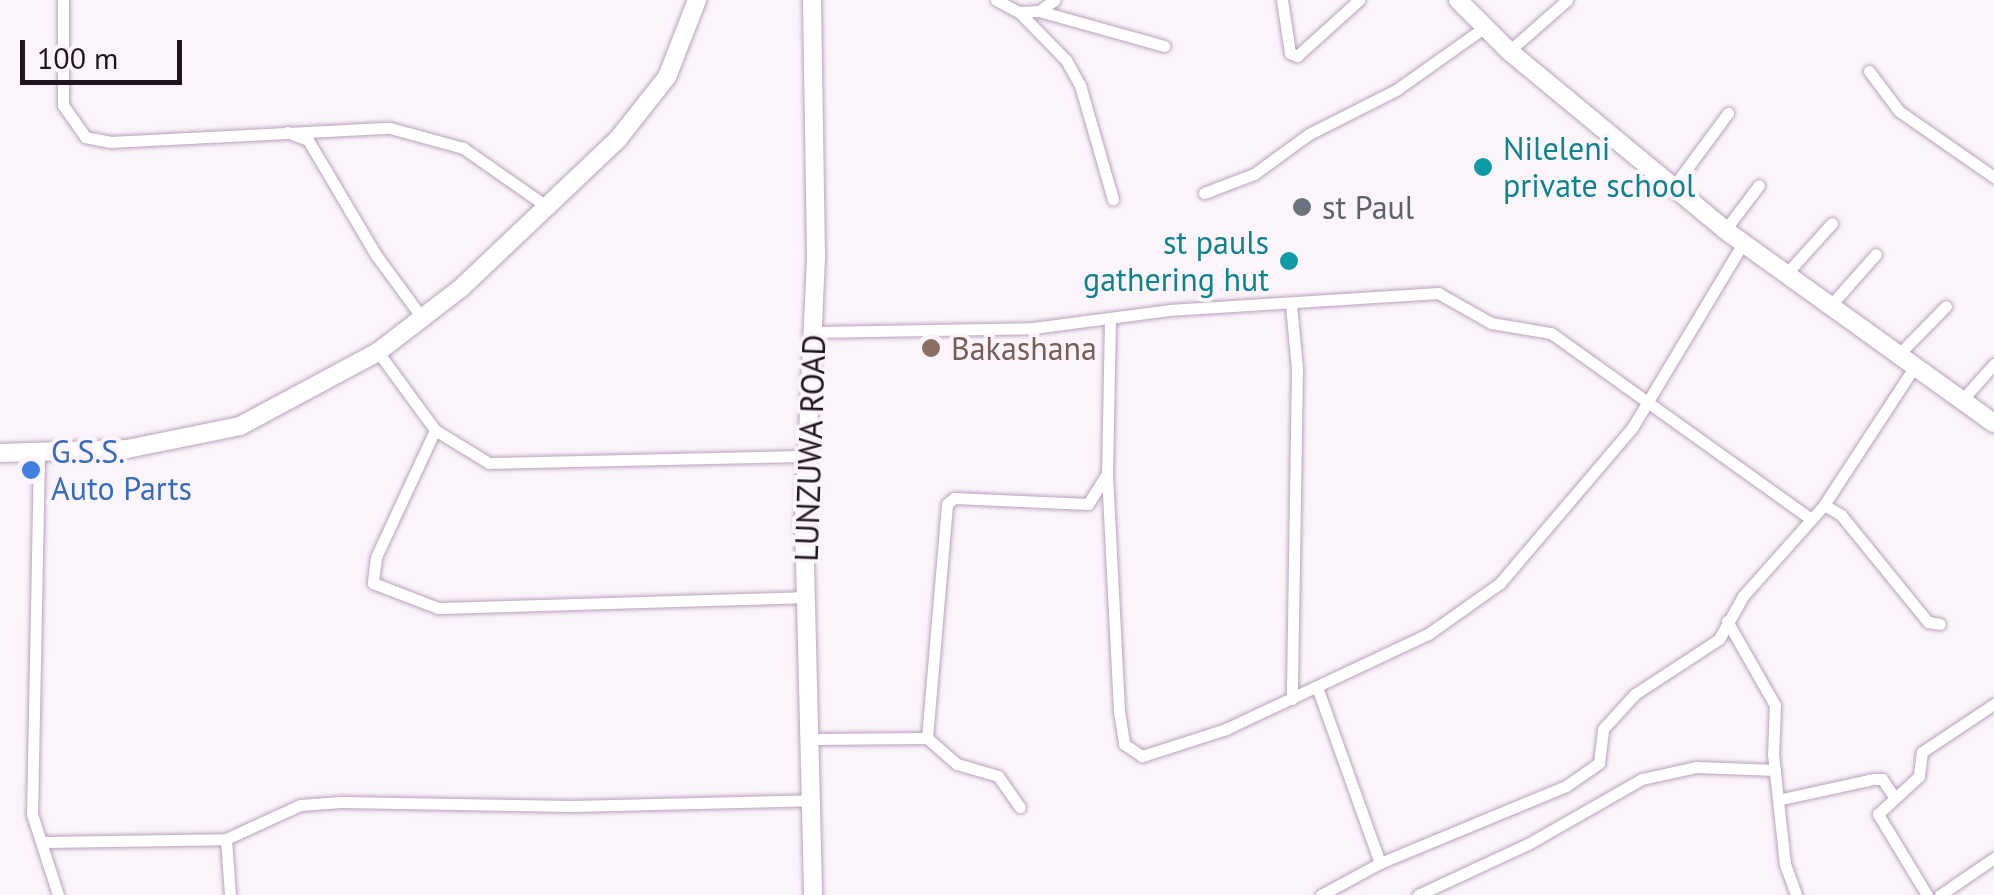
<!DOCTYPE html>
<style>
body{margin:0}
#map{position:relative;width:1994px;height:895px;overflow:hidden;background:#fbf5fb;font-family:"PT Sans",sans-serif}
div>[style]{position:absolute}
.roads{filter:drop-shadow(0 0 2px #baa1bd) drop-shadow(0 0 2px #baa1bd)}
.street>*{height:11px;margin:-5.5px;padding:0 5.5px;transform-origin:5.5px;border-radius:5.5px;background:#fff}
.secondary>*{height:18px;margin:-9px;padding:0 9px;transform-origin:9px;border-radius:9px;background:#fff}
.dots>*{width:28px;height:28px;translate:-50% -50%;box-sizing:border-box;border:5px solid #fbf5fb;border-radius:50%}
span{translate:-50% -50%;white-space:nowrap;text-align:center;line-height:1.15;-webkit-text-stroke:8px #fbf5fb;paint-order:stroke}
.culture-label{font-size:32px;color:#0d838f}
.left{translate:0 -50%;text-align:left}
.right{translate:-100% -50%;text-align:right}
.worship-label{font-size:32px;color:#5b616d}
.education-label{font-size:32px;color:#785e54}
.street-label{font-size:32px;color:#1f1520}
.shop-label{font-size:32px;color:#366cbe}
.scale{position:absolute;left:20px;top:40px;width:162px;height:45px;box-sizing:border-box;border:5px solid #1f1520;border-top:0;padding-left:12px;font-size:30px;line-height:35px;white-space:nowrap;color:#1f1520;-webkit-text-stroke:8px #fbf5fb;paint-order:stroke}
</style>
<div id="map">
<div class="roads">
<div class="street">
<div style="left:63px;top:0;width:105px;rotate:90deg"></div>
<div style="left:63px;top:105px;width:39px;rotate:55deg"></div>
<div style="left:85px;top:137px;width:25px;rotate:11deg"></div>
<div style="left:110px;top:142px;width:280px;rotate:-2.9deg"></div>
<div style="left:390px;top:128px;width:76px;rotate:15.3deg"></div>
<div style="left:463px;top:148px;width:105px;rotate:34.9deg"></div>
<div style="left:996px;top:0;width:26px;rotate:28deg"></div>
<div style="left:1019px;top:12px;width:20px;rotate:-3deg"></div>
<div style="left:1039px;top:11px;width:19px;rotate:-35deg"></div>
<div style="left:1282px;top:0;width:54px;rotate:81.4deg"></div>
<div style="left:1290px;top:53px;width:8px;rotate:23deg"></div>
<div style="left:1297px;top:56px;width:84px;rotate:-42.1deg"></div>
<div style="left:1039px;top:11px;width:130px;rotate:15.6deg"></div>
<div style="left:1019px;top:12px;width:67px;rotate:45.6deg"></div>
<div style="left:1066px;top:60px;width:29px;rotate:61deg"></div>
<div style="left:1080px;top:85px;width:119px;rotate:73.9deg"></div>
<div style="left:1509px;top:51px;width:77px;rotate:-41.3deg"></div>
<div style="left:1869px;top:71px;width:50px;rotate:53.1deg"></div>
<div style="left:1899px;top:111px;width:116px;rotate:34.8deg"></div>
<div style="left:287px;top:132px;width:22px;rotate:21deg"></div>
<div style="left:308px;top:140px;width:134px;rotate:59.4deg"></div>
<div style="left:376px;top:255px;width:79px;rotate:53.7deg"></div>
<div style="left:1674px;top:186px;width:91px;rotate:-53.5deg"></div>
<div style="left:1204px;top:193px;width:53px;rotate:-20.8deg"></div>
<div style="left:1254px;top:174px;width:68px;rotate:-36deg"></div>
<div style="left:1309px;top:134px;width:97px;rotate:-26.8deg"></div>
<div style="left:1396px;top:90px;width:109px;rotate:-35.3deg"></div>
<div style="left:1725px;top:230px;width:56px;rotate:-52.9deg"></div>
<div style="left:1787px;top:273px;width:67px;rotate:-48deg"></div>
<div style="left:1291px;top:305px;width:64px;rotate:84.6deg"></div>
<div style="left:1297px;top:369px;width:330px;rotate:90.9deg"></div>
<div style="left:1830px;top:306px;width:69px;rotate:-48.5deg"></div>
<div style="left:1110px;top:319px;width:155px;rotate:91.1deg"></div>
<div style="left:1107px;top:474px;width:237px;rotate:87.1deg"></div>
<div style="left:1119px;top:711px;width:33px;rotate:81deg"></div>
<div style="left:1124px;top:744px;width:22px;rotate:34deg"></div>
<div style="left:1142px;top:756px;width:88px;rotate:-17.8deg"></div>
<div style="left:1226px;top:729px;width:223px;rotate:-25.2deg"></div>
<div style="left:1428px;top:634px;width:88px;rotate:-35.3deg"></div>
<div style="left:1500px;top:583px;width:204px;rotate:-49.6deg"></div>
<div style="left:1632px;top:428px;width:216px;rotate:-59deg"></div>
<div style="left:814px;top:332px;width:219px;rotate:-1deg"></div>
<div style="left:1033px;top:328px;width:137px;rotate:-7.5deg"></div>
<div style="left:1169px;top:310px;width:270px;rotate:-3.6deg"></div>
<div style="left:1438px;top:293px;width:61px;rotate:29.5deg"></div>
<div style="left:1491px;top:323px;width:61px;rotate:9.5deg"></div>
<div style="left:1551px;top:333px;width:317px;rotate:35.6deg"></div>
<div style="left:378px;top:352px;width:97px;rotate:53.8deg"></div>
<div style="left:435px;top:430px;width:63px;rotate:31.4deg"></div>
<div style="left:489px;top:463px;width:319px;rotate:-1.3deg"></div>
<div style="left:1899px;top:354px;width:67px;rotate:-45.6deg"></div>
<div style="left:1962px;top:400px;width:48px;rotate:-48.4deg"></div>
<div style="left:435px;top:430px;width:140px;rotate:114.9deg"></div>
<div style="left:376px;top:557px;width:26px;rotate:97deg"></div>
<div style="left:373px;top:583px;width:70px;rotate:21deg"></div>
<div style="left:438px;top:608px;width:367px;rotate:-1.7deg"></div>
<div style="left:39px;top:453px;width:361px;rotate:91.1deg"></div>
<div style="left:32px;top:814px;width:85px;rotate:72.2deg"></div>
<div style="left:1824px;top:505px;width:20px;rotate:30deg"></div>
<div style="left:1841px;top:515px;width:138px;rotate:50.9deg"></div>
<div style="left:1928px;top:622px;width:12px;rotate:9deg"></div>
<div style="left:1727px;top:621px;width:97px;rotate:60.3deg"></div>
<div style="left:1775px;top:705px;width:49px;rotate:92.3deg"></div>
<div style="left:1773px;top:754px;width:111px;rotate:83.8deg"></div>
<div style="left:1785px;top:864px;width:33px;rotate:70deg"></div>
<div style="left:1317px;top:687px;width:187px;rotate:70.3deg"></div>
<div style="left:927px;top:738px;width:235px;rotate:-85.1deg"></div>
<div style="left:947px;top:504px;width:9px;rotate:-41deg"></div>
<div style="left:954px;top:498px;width:134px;rotate:2.6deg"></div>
<div style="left:1088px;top:504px;width:36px;rotate:-58deg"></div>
<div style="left:811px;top:739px;width:116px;rotate:-0.5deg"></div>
<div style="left:927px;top:738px;width:40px;rotate:41deg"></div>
<div style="left:957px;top:764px;width:43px;rotate:16.3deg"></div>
<div style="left:998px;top:776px;width:38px;rotate:55deg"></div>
<div style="left:1782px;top:799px;width:94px;rotate:-12.3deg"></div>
<div style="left:1874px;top:779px;width:8px"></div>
<div style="left:1882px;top:779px;width:22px;rotate:56deg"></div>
<div style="left:226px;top:839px;width:56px;rotate:85.9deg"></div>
<div style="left:45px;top:842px;width:181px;rotate:-0.9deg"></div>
<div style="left:226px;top:839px;width:81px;rotate:-24.7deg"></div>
<div style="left:300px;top:805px;width:41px;rotate:-4.2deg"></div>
<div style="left:341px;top:802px;width:231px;rotate:1deg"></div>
<div style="left:572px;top:806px;width:240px;rotate:-1.4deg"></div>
<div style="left:1321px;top:895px;width:67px;rotate:-28.5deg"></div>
<div style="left:1380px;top:863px;width:201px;rotate:-22.5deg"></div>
<div style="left:1566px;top:786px;width:40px;rotate:-34.9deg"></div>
<div style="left:1599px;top:763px;width:34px;rotate:-83deg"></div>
<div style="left:1603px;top:729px;width:47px;rotate:-47.6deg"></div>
<div style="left:1635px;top:694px;width:100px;rotate:-33.2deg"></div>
<div style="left:1719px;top:639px;width:49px;rotate:-60.8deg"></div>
<div style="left:1743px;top:596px;width:122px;rotate:-48.3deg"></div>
<div style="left:1824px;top:505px;width:166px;rotate:-56.8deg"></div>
<div style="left:1418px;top:895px;width:121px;rotate:-24.9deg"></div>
<div style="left:1528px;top:844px;width:131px;rotate:-29.7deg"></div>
<div style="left:1642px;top:779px;width:55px;rotate:-12.5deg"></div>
<div style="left:1696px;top:767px;width:79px;rotate:2.2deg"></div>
<div style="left:1927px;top:895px;width:95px;rotate:-121.2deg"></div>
<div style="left:1878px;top:814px;width:56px;rotate:-42.8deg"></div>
<div style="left:1919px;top:776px;width:24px;rotate:-83deg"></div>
<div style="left:1922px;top:752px;width:87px;rotate:-33.7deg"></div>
<div style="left:1940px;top:895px;width:65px;rotate:-34.4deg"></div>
</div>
<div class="secondary">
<div style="left:812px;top:0;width:258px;rotate:89.1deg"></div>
<div style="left:816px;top:258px;width:263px;rotate:92.6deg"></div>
<div style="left:804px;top:521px;width:374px;rotate:88.6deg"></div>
<div style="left:1458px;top:0;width:72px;rotate:45deg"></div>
<div style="left:1509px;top:51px;width:281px;rotate:39.6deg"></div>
<div style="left:1725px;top:230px;width:331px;rotate:35.7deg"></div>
<div style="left:0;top:453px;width:127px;rotate:-1.8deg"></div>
<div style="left:127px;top:449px;width:115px;rotate:-11.5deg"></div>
<div style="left:240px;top:426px;width:157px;rotate:-28.2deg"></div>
<div style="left:378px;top:352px;width:105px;rotate:-37.6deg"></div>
<div style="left:461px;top:288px;width:216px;rotate:-43.5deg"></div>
<div style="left:618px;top:139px;width:79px;rotate:-51.7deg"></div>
<div style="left:667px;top:77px;width:83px;rotate:-68.7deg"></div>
</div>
</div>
<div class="dots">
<div style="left:1483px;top:167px;background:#0f9aa8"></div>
<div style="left:1302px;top:207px;background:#6b7280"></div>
<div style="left:1289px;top:261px;background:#0f9aa8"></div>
<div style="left:931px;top:348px;background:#8d6e63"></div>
<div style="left:31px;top:470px;background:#3f7fe0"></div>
</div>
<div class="culture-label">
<span class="left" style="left:1503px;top:167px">Nileleni<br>private school</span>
<span class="right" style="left:1269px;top:261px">st pauls<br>gathering hut</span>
</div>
<div class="worship-label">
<span class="left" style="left:1322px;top:207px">st Paul</span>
</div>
<div class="education-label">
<span class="left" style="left:951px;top:348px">Bakashana</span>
</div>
<div class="street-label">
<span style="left:810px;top:448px;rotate:-88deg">LUNZUWA ROAD</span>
</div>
<div class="shop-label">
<span class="left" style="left:51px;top:470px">G.S.S.<br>Auto Parts</span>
</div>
<div class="scale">100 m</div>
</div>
